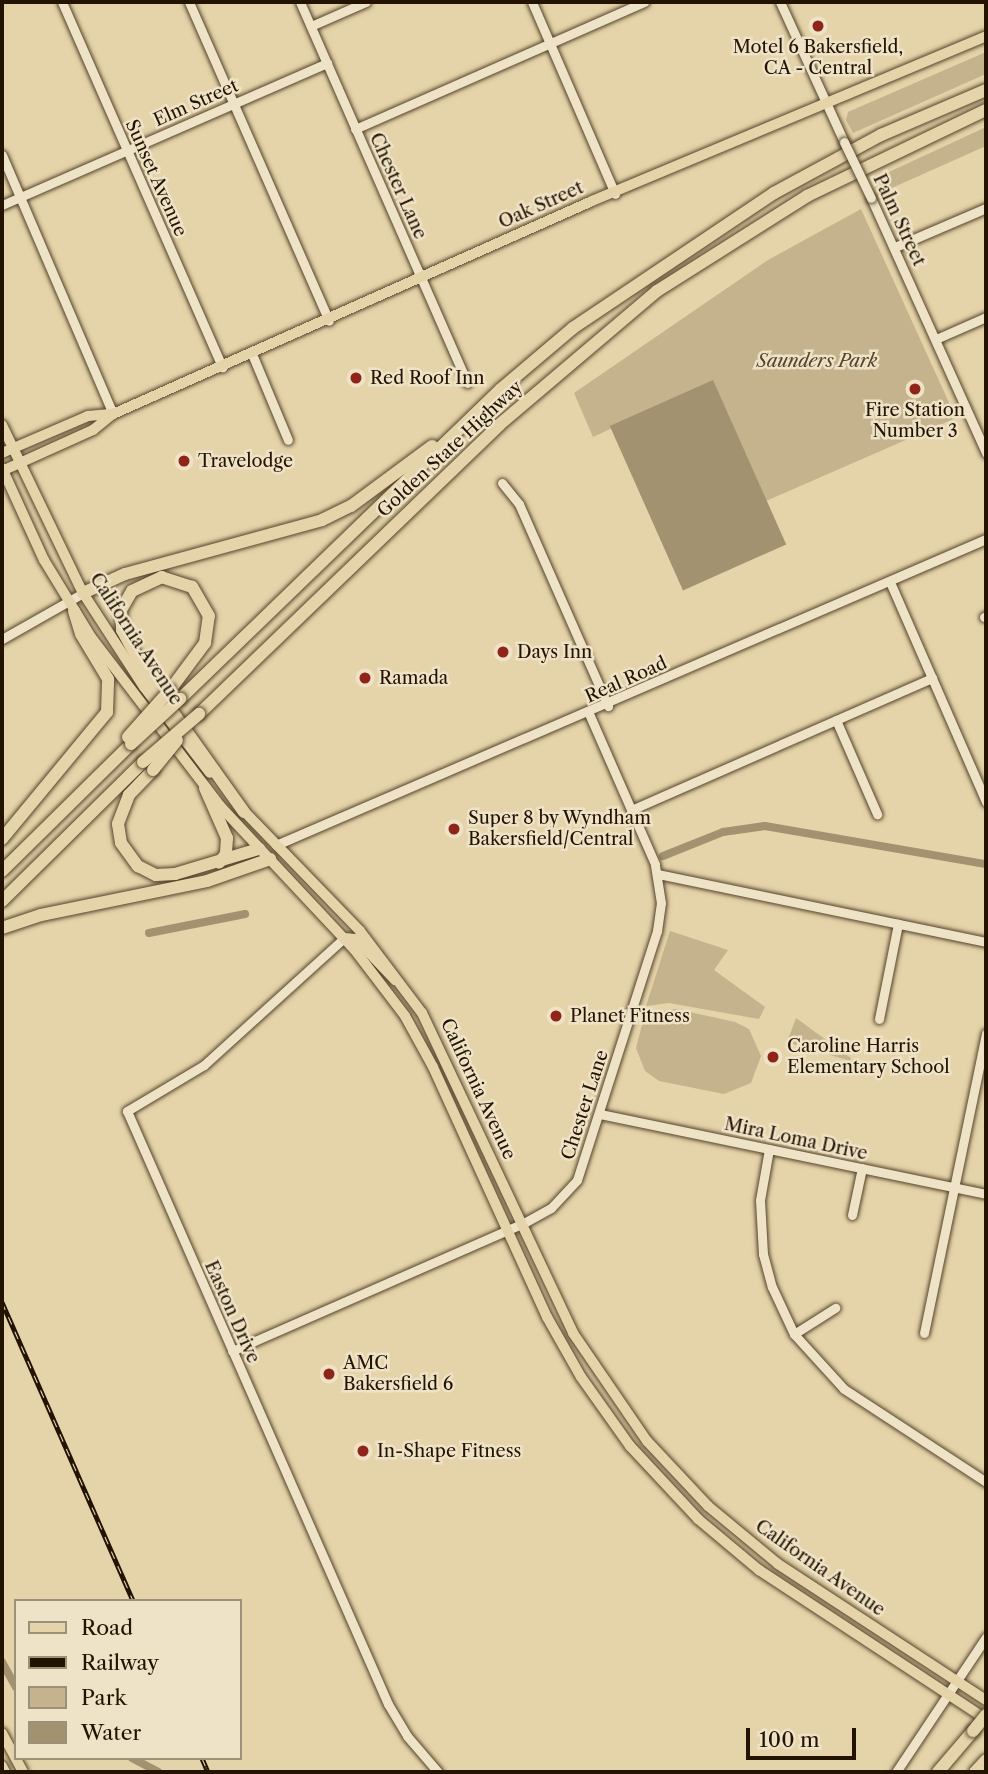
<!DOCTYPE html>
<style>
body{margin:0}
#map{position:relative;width:988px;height:1774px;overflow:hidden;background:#e5d3a9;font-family:"Libre Caslon Text",serif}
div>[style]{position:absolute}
.green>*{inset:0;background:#c4b38c}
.water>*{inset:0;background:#a39270;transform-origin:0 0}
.canal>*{height:8px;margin:-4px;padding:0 4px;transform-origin:4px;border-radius:4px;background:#a39270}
.roads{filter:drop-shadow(0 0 2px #54442b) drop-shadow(0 0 2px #54442b)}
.minor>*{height:9px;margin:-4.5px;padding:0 4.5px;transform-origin:4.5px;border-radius:4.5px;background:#eee2c7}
.major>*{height:10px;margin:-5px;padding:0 5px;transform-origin:5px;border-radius:5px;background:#e5d3a9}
.highway>*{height:12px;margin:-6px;padding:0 6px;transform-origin:6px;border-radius:6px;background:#e5d3a9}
.rail>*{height:5px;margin-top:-2.5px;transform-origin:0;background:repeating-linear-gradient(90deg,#eee2c7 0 8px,#231401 0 16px);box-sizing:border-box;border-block:2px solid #231401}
.bridges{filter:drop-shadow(0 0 2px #54442b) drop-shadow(0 0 2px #54442b)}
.minor-bridge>*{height:9px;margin:-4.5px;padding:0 4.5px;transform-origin:4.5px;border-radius:4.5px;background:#eee2c7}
.highway-bridge>*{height:12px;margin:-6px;padding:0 6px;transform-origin:6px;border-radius:6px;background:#e5d3a9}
.dots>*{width:19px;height:19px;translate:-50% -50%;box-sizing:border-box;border:4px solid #eee2c7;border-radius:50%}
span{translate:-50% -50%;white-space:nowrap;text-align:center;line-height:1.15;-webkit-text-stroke:5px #eee2c7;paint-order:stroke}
.poi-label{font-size:18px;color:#231401}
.left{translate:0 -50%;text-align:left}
.street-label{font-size:18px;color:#231401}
.park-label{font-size:18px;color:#53442b;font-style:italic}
.frame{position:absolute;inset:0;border:4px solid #231401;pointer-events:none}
.legend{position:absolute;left:14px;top:1599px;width:228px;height:161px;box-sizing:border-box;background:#eee2c7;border:2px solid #9d9078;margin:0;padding:9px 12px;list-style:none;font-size:21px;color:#231401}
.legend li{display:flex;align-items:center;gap:14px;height:35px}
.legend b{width:35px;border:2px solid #9d9078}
.scale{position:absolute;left:746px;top:1728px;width:110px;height:32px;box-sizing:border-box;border:4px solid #231401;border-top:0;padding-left:9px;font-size:21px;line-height:24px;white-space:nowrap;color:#231401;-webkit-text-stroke:5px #eee2c7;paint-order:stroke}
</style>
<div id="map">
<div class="green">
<div style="clip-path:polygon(986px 52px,986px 74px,853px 133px,846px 120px,848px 112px)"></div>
<div style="clip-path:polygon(986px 127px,986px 146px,885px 191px,876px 178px)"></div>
<div style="clip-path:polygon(861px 209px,956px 418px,766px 501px,713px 381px,593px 437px,574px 393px,768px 260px)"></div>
<div style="clip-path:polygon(670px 931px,728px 950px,714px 970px,765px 1007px,759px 1019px,669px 1003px,646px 1006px)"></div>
<div style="clip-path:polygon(676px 1009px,735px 1022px,749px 1029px,761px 1056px,751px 1083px,724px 1094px,659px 1081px,645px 1071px,636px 1048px,642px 1025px,657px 1012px)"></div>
<div style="clip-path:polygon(796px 1018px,851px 1058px,850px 1061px,787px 1042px)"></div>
</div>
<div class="water">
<div style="left:713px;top:380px;width:180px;height:113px;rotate:66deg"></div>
</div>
<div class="canal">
<div style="left:663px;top:856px;width:65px;rotate:-21.8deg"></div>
<div style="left:723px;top:832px;width:42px;rotate:-8.1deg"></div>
<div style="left:765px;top:826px;width:224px;rotate:9.8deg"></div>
<div style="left:149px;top:933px;width:98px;rotate:-11.2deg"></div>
<div style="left:2px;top:1662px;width:29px;rotate:61deg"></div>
<div style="left:132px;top:1758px;width:30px;rotate:28deg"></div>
</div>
<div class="roads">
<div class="minor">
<div style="left:62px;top:2px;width:399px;rotate:66.3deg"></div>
<div style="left:189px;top:2px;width:348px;rotate:66.3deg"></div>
<div style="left:300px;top:2px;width:416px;rotate:66.3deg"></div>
<div style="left:532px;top:2px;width:209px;rotate:66.6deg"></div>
<div style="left:780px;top:2px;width:154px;rotate:65.4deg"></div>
<div style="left:311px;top:26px;width:60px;rotate:-23.6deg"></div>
<div style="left:355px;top:129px;width:316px;rotate:-23.7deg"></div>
<div style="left:2px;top:155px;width:282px;rotate:66.8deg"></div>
<div style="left:871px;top:198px;width:280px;rotate:65.7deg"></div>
<div style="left:2px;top:205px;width:355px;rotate:-23.6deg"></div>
<div style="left:895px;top:247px;width:99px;rotate:-23.2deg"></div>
<div style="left:936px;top:339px;width:55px;rotate:-23.7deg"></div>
<div style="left:252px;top:354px;width:93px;rotate:67.3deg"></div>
<div style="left:502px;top:483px;width:27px;rotate:51deg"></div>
<div style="left:519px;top:504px;width:221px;rotate:66.2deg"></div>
<div style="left:890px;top:582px;width:240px;rotate:66.4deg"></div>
<div style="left:984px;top:617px;width:2px;rotate:-27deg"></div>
<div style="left:2px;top:639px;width:93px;rotate:-29.6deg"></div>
<div style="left:836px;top:720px;width:103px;rotate:66.4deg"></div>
<div style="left:631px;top:810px;width:329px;rotate:-23.7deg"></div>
<div style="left:276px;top:845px;width:773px;rotate:-23.32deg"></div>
<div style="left:658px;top:874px;width:335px;rotate:11.7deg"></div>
<div style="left:344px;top:938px;width:189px;rotate:137.8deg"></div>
<div style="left:204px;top:1065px;width:90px;rotate:149.1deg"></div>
<div style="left:127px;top:1111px;width:648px;rotate:66.24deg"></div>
<div style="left:388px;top:1704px;width:37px;rotate:59deg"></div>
<div style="left:407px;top:1736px;width:48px;rotate:49.3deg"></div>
<div style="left:879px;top:1019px;width:97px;rotate:-78.7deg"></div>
<div style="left:600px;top:1114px;width:394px;rotate:11.7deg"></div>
<div style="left:769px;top:1149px;width:52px;rotate:100deg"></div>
<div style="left:760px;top:1200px;width:54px;rotate:86.8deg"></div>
<div style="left:763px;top:1254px;width:34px;rotate:75deg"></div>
<div style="left:772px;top:1287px;width:52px;rotate:64.9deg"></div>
<div style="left:794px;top:1334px;width:74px;rotate:47.7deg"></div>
<div style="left:844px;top:1389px;width:170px;rotate:33.2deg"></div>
<div style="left:852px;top:1215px;width:48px;rotate:-78deg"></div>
<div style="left:924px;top:1333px;width:306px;rotate:-78.3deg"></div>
<div style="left:794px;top:1334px;width:49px;rotate:-32.4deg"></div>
<div style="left:232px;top:1351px;width:317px;rotate:-23.7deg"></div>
<div style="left:522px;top:1224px;width:33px;rotate:-29deg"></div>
<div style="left:551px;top:1208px;width:38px;rotate:-47deg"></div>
<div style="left:577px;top:1180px;width:262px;rotate:-72.2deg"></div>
<div style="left:657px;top:931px;width:28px;rotate:-82deg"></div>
<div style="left:661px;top:903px;width:39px;rotate:-99deg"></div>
<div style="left:655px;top:864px;width:164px;rotate:-113.7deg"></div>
<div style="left:896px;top:1772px;width:162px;rotate:-56.3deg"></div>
</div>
<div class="major">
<div style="left:2px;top:425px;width:187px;rotate:64.3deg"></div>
<div style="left:83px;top:593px;width:112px;rotate:57deg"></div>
<div style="left:144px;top:687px;width:108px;rotate:52.5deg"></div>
<div style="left:2px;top:453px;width:94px;rotate:-23.3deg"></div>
<div style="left:88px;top:416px;width:25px;rotate:-5deg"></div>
<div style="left:2px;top:468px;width:101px;rotate:65.5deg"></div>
<div style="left:44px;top:560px;width:90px;rotate:58.6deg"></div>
<div style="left:91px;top:637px;width:213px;rotate:52.6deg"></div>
<div style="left:220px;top:806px;width:196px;rotate:46.9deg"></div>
<div style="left:354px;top:949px;width:84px;rotate:52.7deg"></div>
<div style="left:405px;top:1016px;width:58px;rotate:61.2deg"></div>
<div style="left:433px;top:1067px;width:275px;rotate:65.5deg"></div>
<div style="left:547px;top:1317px;width:69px;rotate:60.5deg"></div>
<div style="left:581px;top:1377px;width:85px;rotate:54.6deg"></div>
<div style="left:630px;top:1446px;width:100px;rotate:47deg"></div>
<div style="left:698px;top:1519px;width:80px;rotate:39.9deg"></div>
<div style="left:759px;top:1570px;width:272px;rotate:33.3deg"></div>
<div style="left:2px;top:471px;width:100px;rotate:-24.3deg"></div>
<div style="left:93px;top:430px;width:26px;rotate:-39deg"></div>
<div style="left:113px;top:414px;width:524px;rotate:-23.97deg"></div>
<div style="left:592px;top:201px;width:427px;rotate:-22.7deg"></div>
<div style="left:239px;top:806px;width:174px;rotate:45.9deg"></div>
<div style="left:360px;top:931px;width:103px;rotate:52.9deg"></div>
<div style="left:422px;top:1013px;width:354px;rotate:64.7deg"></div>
<div style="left:573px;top:1333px;width:131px;rotate:55.6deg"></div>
<div style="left:647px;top:1441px;width:89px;rotate:46.8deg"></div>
<div style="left:708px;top:1506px;width:91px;rotate:39.6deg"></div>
<div style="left:778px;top:1564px;width:249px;rotate:33.2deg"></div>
<div style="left:344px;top:938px;width:12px;rotate:5deg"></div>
<div style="left:356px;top:939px;width:57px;rotate:46.4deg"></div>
<div style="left:2px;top:1733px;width:44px;rotate:61.7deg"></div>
<div style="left:2px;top:1766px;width:7px;rotate:63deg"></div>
</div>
<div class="highway">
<div style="left:83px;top:593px;width:46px;rotate:-24.3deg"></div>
<div style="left:125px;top:574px;width:204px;rotate:-15.3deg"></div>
<div style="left:322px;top:520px;width:32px;rotate:-26deg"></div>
<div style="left:351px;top:506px;width:101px;rotate:-36.5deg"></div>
<div style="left:170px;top:690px;width:59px;rotate:-53.3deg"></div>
<div style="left:205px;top:643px;width:27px;rotate:-82deg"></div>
<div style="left:209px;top:616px;width:34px;rotate:-120deg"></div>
<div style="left:192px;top:587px;width:32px;rotate:-162deg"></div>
<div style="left:162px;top:577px;width:33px;rotate:155deg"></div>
<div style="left:132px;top:591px;width:22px;rotate:120deg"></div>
<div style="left:121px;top:610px;width:20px;rotate:87deg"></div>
<div style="left:122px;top:630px;width:52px;rotate:61.5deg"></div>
<div style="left:147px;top:676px;width:167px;rotate:54.5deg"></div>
<div style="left:180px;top:699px;width:446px;rotate:-44deg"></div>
<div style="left:501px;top:389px;width:94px;rotate:-40.3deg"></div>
<div style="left:573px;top:328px;width:242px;rotate:-33.9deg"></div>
<div style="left:774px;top:193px;width:122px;rotate:-28.5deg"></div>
<div style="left:881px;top:135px;width:114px;rotate:-23.2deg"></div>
<div style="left:199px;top:714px;width:417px;rotate:-43.9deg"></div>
<div style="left:499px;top:425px;width:207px;rotate:-40.3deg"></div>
<div style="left:657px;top:291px;width:178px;rotate:-32.3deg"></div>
<div style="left:807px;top:196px;width:199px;rotate:-25.7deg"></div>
<div style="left:153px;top:770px;width:35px;rotate:134deg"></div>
<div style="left:129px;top:795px;width:31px;rotate:111deg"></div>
<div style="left:118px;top:824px;width:19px;rotate:81deg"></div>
<div style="left:121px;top:843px;width:29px;rotate:54deg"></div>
<div style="left:138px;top:866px;width:20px;rotate:27deg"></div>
<div style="left:156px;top:875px;width:19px;rotate:-3deg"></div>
<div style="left:175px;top:874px;width:88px;rotate:-16.6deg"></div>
<div style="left:205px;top:788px;width:55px;rotate:66.3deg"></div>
<div style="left:227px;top:838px;width:16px;rotate:94deg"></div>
<div style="left:226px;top:854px;width:11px;rotate:128deg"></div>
<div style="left:2px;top:839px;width:165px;rotate:-50.4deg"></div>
<div style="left:107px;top:712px;width:33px;rotate:-88deg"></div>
<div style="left:108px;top:679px;width:52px;rotate:-121deg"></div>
<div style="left:81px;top:634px;width:24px;rotate:-107deg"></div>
<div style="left:2px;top:871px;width:181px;rotate:-44.6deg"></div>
<div style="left:2px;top:901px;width:198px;rotate:-44.6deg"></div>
<div style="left:2px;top:928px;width:41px;rotate:-18.4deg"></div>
<div style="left:41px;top:915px;width:169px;rotate:-11.6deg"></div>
<div style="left:207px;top:881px;width:67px;rotate:-19.2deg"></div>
<div style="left:938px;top:1772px;width:54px;rotate:-49.5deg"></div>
<div style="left:975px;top:1772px;width:16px;rotate:-47deg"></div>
</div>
</div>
<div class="rail">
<div style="left:2px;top:1302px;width:326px;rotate:66.3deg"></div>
<div style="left:202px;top:1758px;width:15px;rotate:67deg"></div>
</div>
<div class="bridges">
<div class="minor-bridge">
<div style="left:844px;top:142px;width:62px;rotate:64.3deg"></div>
</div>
<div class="highway-bridge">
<div style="left:128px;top:737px;width:63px;rotate:-48.2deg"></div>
<div style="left:131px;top:744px;width:67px;rotate:-42.6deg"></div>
<div style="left:143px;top:762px;width:74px;rotate:-40.6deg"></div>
<div style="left:153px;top:770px;width:38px;rotate:-51deg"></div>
<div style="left:973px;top:1731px;width:21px;rotate:-51deg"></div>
</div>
</div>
<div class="dots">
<div style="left:818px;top:26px;background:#8f2418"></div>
<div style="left:356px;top:378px;background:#8f2418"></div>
<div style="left:915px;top:389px;background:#8f2418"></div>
<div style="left:184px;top:461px;background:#8f2418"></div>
<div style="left:503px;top:652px;background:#8f2418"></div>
<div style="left:365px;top:678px;background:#8f2418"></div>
<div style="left:454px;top:829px;background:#8f2418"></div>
<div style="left:556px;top:1016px;background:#8f2418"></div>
<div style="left:773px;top:1057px;background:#8f2418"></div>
<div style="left:329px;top:1374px;background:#8f2418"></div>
<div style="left:363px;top:1451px;background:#8f2418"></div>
</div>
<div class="poi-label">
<span style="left:818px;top:58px">Motel 6 Bakersfield,<br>CA - Central</span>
<span class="left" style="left:370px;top:378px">Red Roof Inn</span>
<span style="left:915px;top:421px">Fire Station<br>Number 3</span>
<span class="left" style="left:198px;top:461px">Travelodge</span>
<span class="left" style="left:517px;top:652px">Days Inn</span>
<span class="left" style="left:379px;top:678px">Ramada</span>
<span class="left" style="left:468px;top:829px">Super 8 by Wyndham<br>Bakersfield/Central</span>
<span class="left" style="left:570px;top:1016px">Planet Fitness</span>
<span class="left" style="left:787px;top:1057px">Caroline Harris<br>Elementary School</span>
<span class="left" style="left:343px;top:1374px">AMC<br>Bakersfield 6</span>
<span class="left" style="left:377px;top:1451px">In-Shape Fitness</span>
</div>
<div class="street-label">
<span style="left:196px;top:103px;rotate:-24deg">Elm Street</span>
<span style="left:156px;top:178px;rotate:66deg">Sunset Avenue</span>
<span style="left:398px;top:186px;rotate:66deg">Chester Lane</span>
<span style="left:541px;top:205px;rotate:-24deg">Oak Street</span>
<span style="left:899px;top:220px;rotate:65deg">Palm Street</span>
<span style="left:450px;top:449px;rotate:-43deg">Golden State Highway</span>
<span style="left:136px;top:639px;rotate:57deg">California Avenue</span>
<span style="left:626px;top:680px;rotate:-24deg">Real Road</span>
<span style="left:478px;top:1089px;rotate:65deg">California Avenue</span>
<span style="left:585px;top:1105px;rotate:-72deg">Chester Lane</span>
<span style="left:796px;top:1139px;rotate:12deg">Mira Loma Drive</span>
<span style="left:232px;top:1312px;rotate:66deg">Easton Drive</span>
<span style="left:820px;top:1568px;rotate:35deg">California Avenue</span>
</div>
<div class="park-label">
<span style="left:817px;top:361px">Saunders Park</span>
</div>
<div class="frame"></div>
<ul class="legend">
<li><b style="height:9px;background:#e5d3a9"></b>Road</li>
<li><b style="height:9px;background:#231401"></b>Railway</li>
<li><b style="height:19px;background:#c4b38c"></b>Park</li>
<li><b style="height:19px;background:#a39270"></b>Water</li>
</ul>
<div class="scale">100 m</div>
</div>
